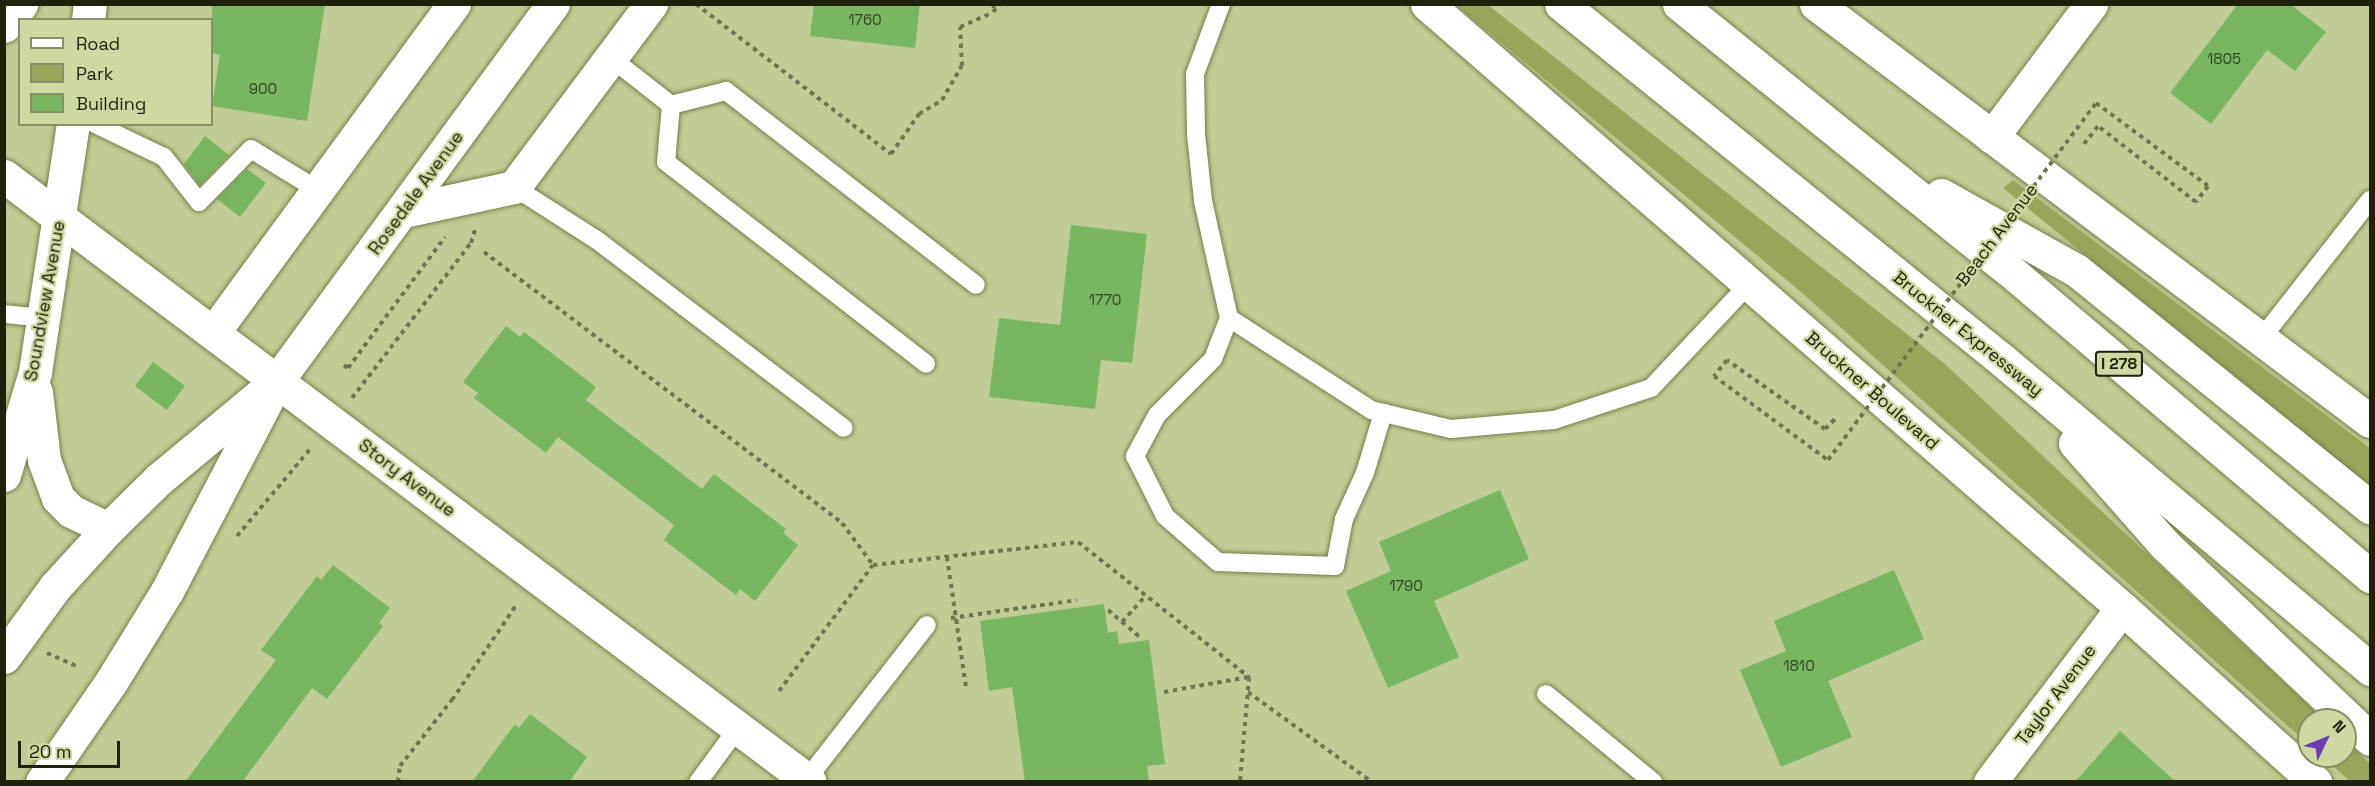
<!DOCTYPE html>
<style>
body{margin:0}
#map{position:relative;width:2375px;height:786px;overflow:hidden;background:#c0cc94;font-family:"Space Grotesk",sans-serif}
div>[style]{position:absolute}
.green>*{inset:0;background:#99a75b}
.building>*{inset:0;background:#78b660;transform-origin:0 0}
.path>*{height:4px;margin-top:-2px;transform-origin:0;background:repeating-linear-gradient(90deg,#6e754f 0 4.5px,transparent 0 9px)}
.roads{filter:drop-shadow(0 0 2px #76804c) drop-shadow(0 0 2px #76804c)}
.lane>*{height:18px;margin:-9px;padding:0 9px;transform-origin:9px;border-radius:9px;background:#fff}
.street>*{height:33px;margin:-16.5px;padding:0 16.5px;transform-origin:16.5px;border-radius:16.5px;background:#fff}
.secondary>*{height:33px;margin:-16.5px;padding:0 16.5px;transform-origin:16.5px;border-radius:16.5px;background:#fff}
.highway>*{height:33px;margin:-16.5px;padding:0 16.5px;transform-origin:16.5px;border-radius:16.5px;background:#fff}
.path-bridge>*{height:4px;margin-top:-2px;transform-origin:0;background:repeating-linear-gradient(90deg,#6e754f 0 4.5px,transparent 0 9px)}
span{translate:-50% -50%;white-space:nowrap;text-align:center;line-height:1.15;-webkit-text-stroke:4.5px #cdd9a1;paint-order:stroke}
.number-label{font-size:15px;color:#344621}
.number-label span{-webkit-text-stroke-width:0}
.shield-label span{padding:2px 4px;background:#cdd9a1;border:2px solid;border-radius:4px;-webkit-text-stroke-width:0}
.shield-label{font-size:16px;color:#1e210c;font-weight:700}
.street-label{font-size:18px;color:#1e210c}
.frame{position:absolute;inset:0;border:6px solid #1e210c;pointer-events:none}
.legend{position:absolute;left:18px;top:18px;width:195px;height:108px;box-sizing:border-box;background:#cdd9a1;border:2px solid #878f65;margin:0;padding:8px 10px;list-style:none;font-size:18px;color:#1e210c}
.legend li{display:flex;align-items:center;gap:12px;height:30px}
.legend b{width:30px;border:2px solid #878f65}
.north{position:absolute;left:2297px;top:708px;width:60px;height:60px;box-sizing:border-box;background:#cdd9a1;border:2px solid #878f65;border-radius:50%;rotate:47deg;font-size:16px;font-weight:700;line-height:24px;text-align:center;color:#1e210c}
.north::after{content:'';display:block;margin:auto;width:21px;height:27px;background:#6c3cb4;clip-path:polygon(50% 0,100% 100%,50% 72%,0 100%)}
.scale{position:absolute;left:18px;top:741px;width:102px;height:27px;box-sizing:border-box;border:3px solid #1e210c;border-top:0;padding-left:8px;font-size:18px;line-height:21px;white-space:nowrap;color:#1e210c;-webkit-text-stroke:4px #cdd9a1;paint-order:stroke}
</style>
<div id="map">
<div class="green">
<div style="clip-path:polygon(1456px 5px,1488px 5px,1945px 364px,2324px 720px,2309px 720px,2309px 745px,1801px 292px)"></div>
<div style="clip-path:polygon(2013px 180px,2370px 448px,2370px 487px,2003px 188px)"></div>
<div style="clip-path:polygon(2345px 740px,2370px 764px,2370px 781px,2350px 781px,2321px 756px,2345px 756px)"></div>
</div>
<div class="building">
<div style="clip-path:polygon(212px 4px,325px 4px,307px 121px,212px 106px,220px 55px,212px 53px)"></div>
<div style="clip-path:polygon(814px 4px,920px 4px,915px 48px,810px 36px)"></div>
<div style="clip-path:polygon(2238px 4px,2290px 4px,2326px 32px,2295px 71px,2267px 50px,2211px 124px,2170px 93px)"></div>
<div style="clip-path:polygon(205px 136px,229px 155px,200px 185px,184px 164px)"></div>
<div style="clip-path:polygon(247px 169px,266px 183px,240px 217px,217px 199px)"></div>
<div style="clip-path:polygon(1071px 225px,1147px 234px,1132px 363px,1101px 360px,1095px 409px,989px 397px,999px 318px,1060px 325px)"></div>
<div style="clip-path:polygon(506px 326px,520px 337px,524px 332px,596px 387px,586px 400px,702px 489px,714px 474px,786px 529px,783px 533px,798px 545px,755px 601px,740px 589px,736px 595px,664px 540px,674px 525px,558px 437px,546px 453px,474px 398px,478px 393px,463px 382px)"></div>
<div style="left:153px;top:362px;width:40px;height:30px;rotate:37deg"></div>
<div style="clip-path:polygon(1500px 490px,1529px 559px,1434px 601px,1459px 657px,1388px 688px,1346px 591px,1391px 571px,1379px 542px)"></div>
<div style="clip-path:polygon(333px 565px,390px 608px,379px 623px,383px 626px,327px 699px,312px 688px,242px 782px,185px 782px,276px 660px,261px 650px,317px 576px,321px 580px)"></div>
<div style="clip-path:polygon(1894px 570px,1924px 639px,1828px 681px,1852px 737px,1781px 767px,1740px 670px,1786px 651px,1774px 621px)"></div>
<div style="clip-path:polygon(1104px 604px,1108px 633px,1117px 631px,1119px 644px,1149px 640px,1165px 764px,1147px 766px,1149px 782px,1025px 782px,1012px 687px,989px 691px,980px 621px)"></div>
<div style="clip-path:polygon(530px 714px,587px 757px,569px 782px,472px 782px,515px 724px,519px 728px)"></div>
<div style="clip-path:polygon(2120px 731px,2145px 754px,2176px 782px,2075px 782px)"></div>
</div>
<div class="path">
<div style="left:696px;top:4px;width:246px;rotate:37.6deg"></div>
<div style="left:891px;top:154px;width:49px;rotate:-55deg"></div>
<div style="left:919px;top:114px;width:27px;rotate:-31deg"></div>
<div style="left:942px;top:100px;width:39px;rotate:-60deg"></div>
<div style="left:962px;top:66px;width:39px;rotate:-93deg"></div>
<div style="left:960px;top:27px;width:36px;rotate:-24deg"></div>
<div style="left:994px;top:4px;width:8px;rotate:97deg"></div>
<div style="left:993px;top:12px;width:11px;rotate:-49deg"></div>
<div style="left:2084px;top:144px;width:23px;rotate:-52deg"></div>
<div style="left:484px;top:252px;width:449px;rotate:37.1deg"></div>
<div style="left:842px;top:523px;width:52px;rotate:53.6deg"></div>
<div style="left:344px;top:365px;width:9px;rotate:41deg"></div>
<div style="left:348px;top:368px;width:163px;rotate:-53.5deg"></div>
<div style="left:352px;top:398px;width:195px;rotate:-52.5deg"></div>
<div style="left:471px;top:243px;width:14px;rotate:-73deg"></div>
<div style="left:1825px;top:429px;width:17px;rotate:-45deg"></div>
<div style="left:237px;top:536px;width:115px;rotate:-49.9deg"></div>
<div style="left:947px;top:557px;width:131px;rotate:81.7deg"></div>
<div style="left:1108px;top:610px;width:42px;rotate:40.2deg"></div>
<div style="left:951px;top:618px;width:127px;rotate:-8.1deg"></div>
<div style="left:1122px;top:622px;width:36px;rotate:-48deg"></div>
<div style="left:47px;top:653px;width:35px;rotate:24deg"></div>
<div style="left:779px;top:691px;width:157px;rotate:-53.3deg"></div>
<div style="left:873px;top:565px;width:206px;rotate:-6.4deg"></div>
<div style="left:1078px;top:542px;width:218px;rotate:38.3deg"></div>
<div style="left:1249px;top:677px;width:105px;rotate:94.9deg"></div>
<div style="left:1164px;top:692px;width:86px;rotate:-10deg"></div>
<div style="left:1248px;top:692px;width:150px;rotate:36deg"></div>
<div style="left:398px;top:782px;width:16px;rotate:-83deg"></div>
<div style="left:400px;top:766px;width:84px;rotate:-51.8deg"></div>
<div style="left:452px;top:700px;width:116px;rotate:-55.9deg"></div>
</div>
<div class="roads">
<div class="lane">
<div style="left:1221px;top:4px;width:75px;rotate:110.4deg"></div>
<div style="left:1195px;top:74px;width:60px;rotate:89deg"></div>
<div style="left:1196px;top:134px;width:67px;rotate:84deg"></div>
<div style="left:1203px;top:201px;width:120px;rotate:77.5deg"></div>
<div style="left:1229px;top:318px;width:44px;rotate:111.3deg"></div>
<div style="left:1213px;top:359px;width:79px;rotate:135deg"></div>
<div style="left:1157px;top:415px;width:47px;rotate:118.2deg"></div>
<div style="left:1135px;top:456px;width:67px;rotate:63.4deg"></div>
<div style="left:1165px;top:516px;width:70px;rotate:41deg"></div>
<div style="left:1218px;top:562px;width:117px;rotate:2deg"></div>
<div style="left:1335px;top:566px;width:48px;rotate:-79.2deg"></div>
<div style="left:1344px;top:519px;width:51px;rotate:-65.5deg"></div>
<div style="left:1365px;top:473px;width:63px;rotate:-73.3deg"></div>
<div style="left:611px;top:58px;width:76px;rotate:38.1deg"></div>
<div style="left:671px;top:105px;width:57px;rotate:-14.3deg"></div>
<div style="left:726px;top:91px;width:316px;rotate:37.8deg"></div>
<div style="left:671px;top:105px;width:57px;rotate:95deg"></div>
<div style="left:666px;top:162px;width:329px;rotate:37.8deg"></div>
<div style="left:95px;top:124px;width:76px;rotate:25.6deg"></div>
<div style="left:164px;top:157px;width:57px;rotate:52.1deg"></div>
<div style="left:199px;top:202px;width:74px;rotate:-45.5deg"></div>
<div style="left:251px;top:149px;width:76px;rotate:31.6deg"></div>
<div style="left:514px;top:187px;width:98px;rotate:32.6deg"></div>
<div style="left:597px;top:240px;width:310px;rotate:37.3deg"></div>
<div style="left:4px;top:314px;width:41px;rotate:5.6deg"></div>
<div style="left:1229px;top:318px;width:169px;rotate:32.9deg"></div>
<div style="left:1371px;top:410px;width:82px;rotate:13.4deg"></div>
<div style="left:1451px;top:429px;width:103px;rotate:-5deg"></div>
<div style="left:1554px;top:420px;width:102px;rotate:-18.3deg"></div>
<div style="left:1651px;top:388px;width:143px;rotate:-46.7deg"></div>
<div style="left:2261px;top:339px;width:177px;rotate:-51.9deg"></div>
<div style="left:1546px;top:694px;width:139px;rotate:39.4deg"></div>
<div style="left:807px;top:779px;width:195px;rotate:-52.1deg"></div>
<div style="left:698px;top:782px;width:67px;rotate:-53.5deg"></div>
</div>
<div class="street">
<div style="left:4px;top:26px;width:28px;rotate:-52deg"></div>
<div style="left:1992px;top:137px;width:166px;rotate:-53.3deg"></div>
<div style="left:514px;top:187px;width:229px;rotate:-53.2deg"></div>
<div style="left:213px;top:333px;width:408px;rotate:-53.8deg"></div>
<div style="left:1990px;top:782px;width:218px;rotate:-52.8deg"></div>
</div>
<div class="secondary">
<div style="left:1427px;top:4px;width:921px;rotate:40.99deg"></div>
<div style="left:2122px;top:608px;width:260px;rotate:42deg"></div>
<div style="left:1816px;top:4px;width:693px;rotate:36.97deg"></div>
<div style="left:88px;top:20px;width:16px;rotate:-83deg"></div>
<div style="left:4px;top:176px;width:1008px;rotate:36.94deg"></div>
<div style="left:404px;top:211px;width:113px;rotate:-12.3deg"></div>
<div style="left:36px;top:392px;width:68px;rotate:83.3deg"></div>
<div style="left:44px;top:460px;width:40px;rotate:69.8deg"></div>
<div style="left:58px;top:498px;width:18px;rotate:45deg"></div>
<div style="left:71px;top:511px;width:41px;rotate:25.9deg"></div>
<div style="left:4px;top:475px;width:108px;rotate:-73.2deg"></div>
<div style="left:35px;top:372px;width:251px;rotate:-81.3deg"></div>
<div style="left:4px;top:657px;width:87px;rotate:-53.9deg"></div>
<div style="left:55px;top:587px;width:79px;rotate:-47.6deg"></div>
<div style="left:108px;top:529px;width:71px;rotate:-44.4deg"></div>
<div style="left:159px;top:479px;width:146px;rotate:-39.7deg"></div>
<div style="left:42px;top:782px;width:121px;rotate:-55.4deg"></div>
<div style="left:111px;top:682px;width:107px;rotate:-58.4deg"></div>
<div style="left:167px;top:591px;width:237px;rotate:-62.4deg"></div>
<div style="left:277px;top:381px;width:467px;rotate:-53.8deg"></div>
</div>
<div class="highway">
<div style="left:1561px;top:4px;width:567px;rotate:38.91deg"></div>
<div style="left:2002px;top:360px;width:481px;rotate:40deg"></div>
<div style="left:1679px;top:4px;width:422px;rotate:38.9deg"></div>
<div style="left:2008px;top:269px;width:475px;rotate:40.3deg"></div>
<div style="left:1941px;top:195px;width:154px;rotate:29.1deg"></div>
<div style="left:2076px;top:270px;width:378px;rotate:38.9deg"></div>
<div style="left:2075px;top:443px;width:136px;rotate:48.6deg"></div>
<div style="left:2165px;top:545px;width:282px;rotate:43.4deg"></div>
</div>
</div>
<div class="path-bridge">
<div style="left:1825px;top:429px;width:120px;rotate:-144.9deg"></div>
<div style="left:1727px;top:360px;width:21px;rotate:129deg"></div>
<div style="left:1714px;top:376px;width:142px;rotate:36.4deg"></div>
<div style="left:1828px;top:460px;width:446px;rotate:-53.1deg"></div>
<div style="left:2096px;top:103px;width:139px;rotate:36.5deg"></div>
<div style="left:2208px;top:186px;width:20px;rotate:127deg"></div>
<div style="left:2196px;top:202px;width:124px;rotate:-142.2deg"></div>
</div>
<div class="number-label">
<span style="left:865px;top:20px">1760</span>
<span style="left:2224px;top:59px">1805</span>
<span style="left:263px;top:89px">900</span>
<span style="left:1105px;top:300px">1770</span>
<span style="left:1406px;top:586px">1790</span>
<span style="left:1799px;top:666px">1810</span>
</div>
<div class="shield-label">
<span style="left:2119px;top:364px">I 278</span>
</div>
<div class="street-label">
<span style="left:416px;top:193px;rotate:-54deg">Rosedale Avenue</span>
<span style="left:1997px;top:235px;rotate:-53deg">Beach Avenue</span>
<span style="left:45px;top:301px;rotate:-80deg">Soundview Avenue</span>
<span style="left:1968px;top:334px;rotate:39deg">Bruckner Expressway</span>
<span style="left:1872px;top:391px;rotate:41deg">Bruckner Boulevard</span>
<span style="left:407px;top:478px;rotate:37deg">Story Avenue</span>
<span style="left:2056px;top:695px;rotate:-53deg">Taylor Avenue</span>
</div>
<div class="frame"></div>
<ul class="legend">
<li><b style="height:8px;background:#fff"></b>Road</li>
<li><b style="height:16px;background:#99a75b"></b>Park</li>
<li><b style="height:16px;background:#78b660"></b>Building</li>
</ul>
<div class="north">N</div>
<div class="scale">20 m</div>
</div>
